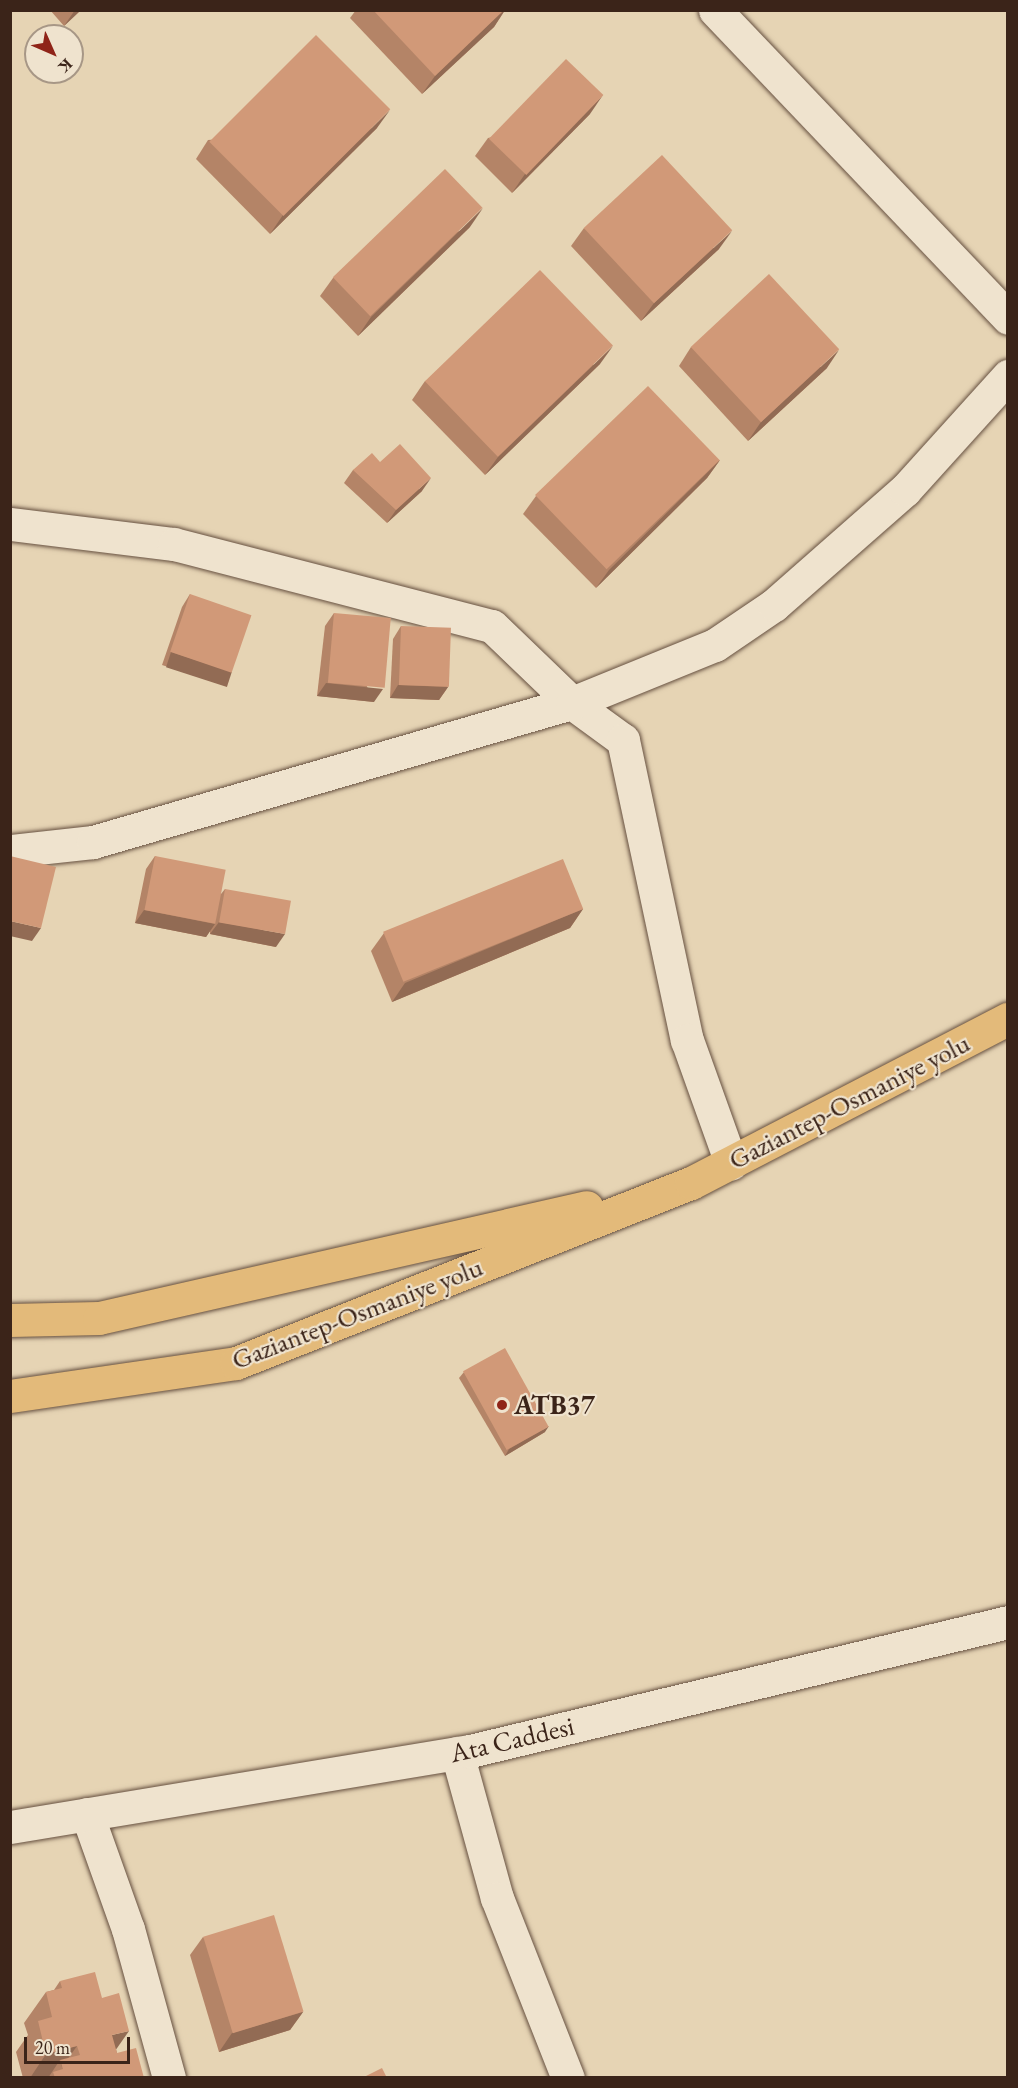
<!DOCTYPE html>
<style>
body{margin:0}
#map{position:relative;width:1018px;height:2088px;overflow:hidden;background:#e6d4b4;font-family:"EB Garamond",serif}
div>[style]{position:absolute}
.roads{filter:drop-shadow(0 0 2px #665040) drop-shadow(0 0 2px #665040)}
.minor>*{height:33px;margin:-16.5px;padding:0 16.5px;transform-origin:16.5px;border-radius:16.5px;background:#efe3ce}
.tertiary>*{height:33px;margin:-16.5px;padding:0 16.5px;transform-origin:16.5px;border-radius:16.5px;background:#efe3ce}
.trunk>*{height:33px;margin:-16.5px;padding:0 16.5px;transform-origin:16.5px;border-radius:16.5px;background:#e3ba7a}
.wall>*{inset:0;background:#b48467}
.shaded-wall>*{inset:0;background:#926b54;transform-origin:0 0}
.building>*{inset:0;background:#d19978;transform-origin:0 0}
.dots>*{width:16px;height:16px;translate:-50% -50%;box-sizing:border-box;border:3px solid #efe3ce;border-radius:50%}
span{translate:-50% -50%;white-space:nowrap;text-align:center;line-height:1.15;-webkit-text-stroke:4.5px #efe3ce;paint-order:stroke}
.street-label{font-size:27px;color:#3b2419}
.poi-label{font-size:27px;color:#3b2419;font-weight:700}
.left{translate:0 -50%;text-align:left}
.frame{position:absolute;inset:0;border:12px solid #3b2419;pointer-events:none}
.north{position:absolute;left:24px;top:24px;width:60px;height:60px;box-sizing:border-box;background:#efe3ce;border:2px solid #a79786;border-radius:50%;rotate:135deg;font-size:16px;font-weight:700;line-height:24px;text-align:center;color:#3b2419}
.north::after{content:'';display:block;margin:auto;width:21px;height:27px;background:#8f2418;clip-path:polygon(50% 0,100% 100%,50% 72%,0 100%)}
.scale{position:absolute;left:24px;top:2037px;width:106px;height:27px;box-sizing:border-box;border:3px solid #3b2419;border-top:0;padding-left:8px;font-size:18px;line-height:21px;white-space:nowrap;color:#3b2419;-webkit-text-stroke:4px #efe3ce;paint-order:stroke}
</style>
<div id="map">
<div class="roads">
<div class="minor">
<div style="left:10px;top:524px;width:165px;rotate:7deg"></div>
<div style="left:174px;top:544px;width:328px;rotate:14.5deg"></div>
<div style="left:492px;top:626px;width:111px;rotate:43.9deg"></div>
<div style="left:572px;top:703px;width:63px;rotate:36deg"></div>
<div style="left:623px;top:740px;width:307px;rotate:78deg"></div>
<div style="left:687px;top:1040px;width:131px;rotate:70.3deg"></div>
<div style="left:87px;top:1814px;width:122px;rotate:70.4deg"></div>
<div style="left:128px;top:1929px;width:155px;rotate:74.6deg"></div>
</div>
<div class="tertiary">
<div style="left:715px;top:10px;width:425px;rotate:46.4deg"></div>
<div style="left:10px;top:851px;width:83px;rotate:-6.2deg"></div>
<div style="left:93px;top:842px;width:499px;rotate:-16.2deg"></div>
<div style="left:572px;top:703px;width:154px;rotate:-22.1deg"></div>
<div style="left:715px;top:645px;width:71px;rotate:-34.1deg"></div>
<div style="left:774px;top:605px;width:174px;rotate:-41.3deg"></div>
<div style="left:905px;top:490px;width:154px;rotate:-47.9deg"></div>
<div style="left:457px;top:1753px;width:150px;rotate:74.6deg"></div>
<div style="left:497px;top:1898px;width:193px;rotate:68.5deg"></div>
<div style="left:10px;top:1827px;width:466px;rotate:-9.4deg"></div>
<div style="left:470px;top:1751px;width:553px;rotate:-13.48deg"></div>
</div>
<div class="trunk">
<div style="left:10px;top:1320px;width:89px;rotate:-1.3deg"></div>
<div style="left:99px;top:1318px;width:500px;rotate:-12.81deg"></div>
<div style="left:10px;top:1396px;width:228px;rotate:-8.3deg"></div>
<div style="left:236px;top:1363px;width:489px;rotate:-21.6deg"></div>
<div style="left:691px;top:1183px;width:357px;rotate:-27.4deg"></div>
</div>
</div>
<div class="wall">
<div style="clip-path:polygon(50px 10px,81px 10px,64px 26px)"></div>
<div style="clip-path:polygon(356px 10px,505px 10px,494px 27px,422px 94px,350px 18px)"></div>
<div style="clip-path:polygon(590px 114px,512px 193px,475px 156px,488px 138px)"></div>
<div style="clip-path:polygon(377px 128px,270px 234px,196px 159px,208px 140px)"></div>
<div style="clip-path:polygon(470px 227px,358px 336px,320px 296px,333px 278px)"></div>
<div style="clip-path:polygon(584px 228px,719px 249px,641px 321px,571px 246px)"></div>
<div style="clip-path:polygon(691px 347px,827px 368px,748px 441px,679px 366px)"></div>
<div style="clip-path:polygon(600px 364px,485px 475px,412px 400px,425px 381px)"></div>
<div style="clip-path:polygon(720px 460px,707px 478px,596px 588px,523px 514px,536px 496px)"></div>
<div style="clip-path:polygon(380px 462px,422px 491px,387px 523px,344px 483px,353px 470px)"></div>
<div style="clip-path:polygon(190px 594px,223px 685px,162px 665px,182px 607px)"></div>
<div style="clip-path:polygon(334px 613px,374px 702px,317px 696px,325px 626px)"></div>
<div style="clip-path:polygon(401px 626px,448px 687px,439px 700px,390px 698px,393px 639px)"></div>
<div style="clip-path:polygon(155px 856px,221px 894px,225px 889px,276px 947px,210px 934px,210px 931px,206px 937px,135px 923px,146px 869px)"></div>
<div style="clip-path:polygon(583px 909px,570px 928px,392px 1002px,371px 951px,384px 933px)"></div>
<div style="clip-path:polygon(464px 1372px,545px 1432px,505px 1456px,459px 1378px)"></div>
<div style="clip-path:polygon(203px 1937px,303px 2012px,290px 2030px,219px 2052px,190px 1955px)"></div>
<div style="clip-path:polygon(60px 1981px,116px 2049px,117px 2053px,144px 2078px,23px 2078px,16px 2052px,28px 2035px,24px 2023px,46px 1992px,54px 1990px)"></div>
</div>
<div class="shaded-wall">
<div style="clip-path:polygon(75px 10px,81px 10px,64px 26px)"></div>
<div style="clip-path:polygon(504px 10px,505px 10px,494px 27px,422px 94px,435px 76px)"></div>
<div style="clip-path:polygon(603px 95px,590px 114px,512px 193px,525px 174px)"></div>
<div style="clip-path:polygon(390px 110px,377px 128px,270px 234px,283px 215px)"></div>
<div style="clip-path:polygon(483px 208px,470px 227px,358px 336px,371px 317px)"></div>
<div style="clip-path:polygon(732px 231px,719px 249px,641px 321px,654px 303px)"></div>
<div style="clip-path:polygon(613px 346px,600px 364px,485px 475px,498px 457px)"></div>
<div style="clip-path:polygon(839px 350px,827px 368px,748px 441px,761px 422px)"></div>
<div style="clip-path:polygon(720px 460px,707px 478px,596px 588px,609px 570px)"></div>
<div style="clip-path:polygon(431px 478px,422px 491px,387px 523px,396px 510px)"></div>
<div style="left:171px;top:652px;width:64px;height:16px;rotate:18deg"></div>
<div style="clip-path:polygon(326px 683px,383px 689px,374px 702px,317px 696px)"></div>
<div style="clip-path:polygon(398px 685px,448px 687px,439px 700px,390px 698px)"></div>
<div style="clip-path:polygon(583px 909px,570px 928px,392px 1002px,405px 983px)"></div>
<div style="clip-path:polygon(144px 910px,215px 924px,206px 937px,135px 923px)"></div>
<div style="clip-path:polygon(10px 921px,41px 928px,32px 941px,10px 936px)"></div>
<div style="clip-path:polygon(219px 922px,285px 934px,276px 947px,210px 934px)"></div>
<div style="clip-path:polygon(549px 1426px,545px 1432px,505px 1456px,509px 1449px)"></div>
<div style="clip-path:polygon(303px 2012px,290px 2030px,219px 2052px,232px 2033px)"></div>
<div style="clip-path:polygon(129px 2031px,108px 2061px,112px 2035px)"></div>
<div style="clip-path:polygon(77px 2046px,62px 2067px,60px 2060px,48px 2078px,30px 2078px,46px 2054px)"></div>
</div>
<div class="building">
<div style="clip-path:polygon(373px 10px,504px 10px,435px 76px)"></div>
<div style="left:316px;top:35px;width:105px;height:151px;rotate:45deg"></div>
<div style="left:566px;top:59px;width:52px;height:111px;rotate:44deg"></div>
<div style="left:662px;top:155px;width:103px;height:107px;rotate:47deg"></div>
<div style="left:445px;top:169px;width:54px;height:156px;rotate:46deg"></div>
<div style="left:540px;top:270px;width:105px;height:160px;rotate:46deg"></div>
<div style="left:769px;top:274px;width:103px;height:107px;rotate:47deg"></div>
<div style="left:648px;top:386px;width:103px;height:157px;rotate:46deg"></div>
<div style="clip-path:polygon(400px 444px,431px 478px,396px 510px,353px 470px,372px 453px,380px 462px)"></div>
<div style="left:190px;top:594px;width:65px;height:61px;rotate:19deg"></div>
<div style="left:334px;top:613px;width:57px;height:70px;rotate:5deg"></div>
<div style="left:401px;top:626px;width:50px;height:59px;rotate:2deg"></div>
<div style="clip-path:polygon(10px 856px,56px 867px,41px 928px,10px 921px)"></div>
<div style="left:155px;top:856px;width:72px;height:55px;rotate:11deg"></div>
<div style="left:563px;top:859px;width:54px;height:194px;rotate:68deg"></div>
<div style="left:225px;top:889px;width:67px;height:34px;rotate:10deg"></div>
<div style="left:505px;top:1348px;width:90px;height:48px;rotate:61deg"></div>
<div style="left:274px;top:1915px;width:101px;height:74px;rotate:73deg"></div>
<div style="clip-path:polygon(95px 1972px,102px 1998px,119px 1993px,129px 2031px,112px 2035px,117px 2053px,136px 2048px,144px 2078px,55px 2078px,53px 2072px,63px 2069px,60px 2060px,80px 2055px,77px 2046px,46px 2054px,38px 2021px,52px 2017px,46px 1992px,62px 1988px,60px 1981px)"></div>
<div style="clip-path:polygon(382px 2068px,387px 2078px,362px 2078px)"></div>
</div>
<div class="dots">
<div style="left:502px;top:1405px;background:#8f2418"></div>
</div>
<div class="street-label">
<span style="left:849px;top:1101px;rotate:-27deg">Gaziantep-Osmaniye yolu</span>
<span style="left:357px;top:1313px;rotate:-21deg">Gaziantep-Osmaniye yolu</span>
<span style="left:512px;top:1739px;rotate:-13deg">Ata Caddesi</span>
</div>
<div class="poi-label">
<span class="left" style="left:514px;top:1405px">ATB37</span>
</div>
<div class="frame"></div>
<div class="north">K</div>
<div class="scale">20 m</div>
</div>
